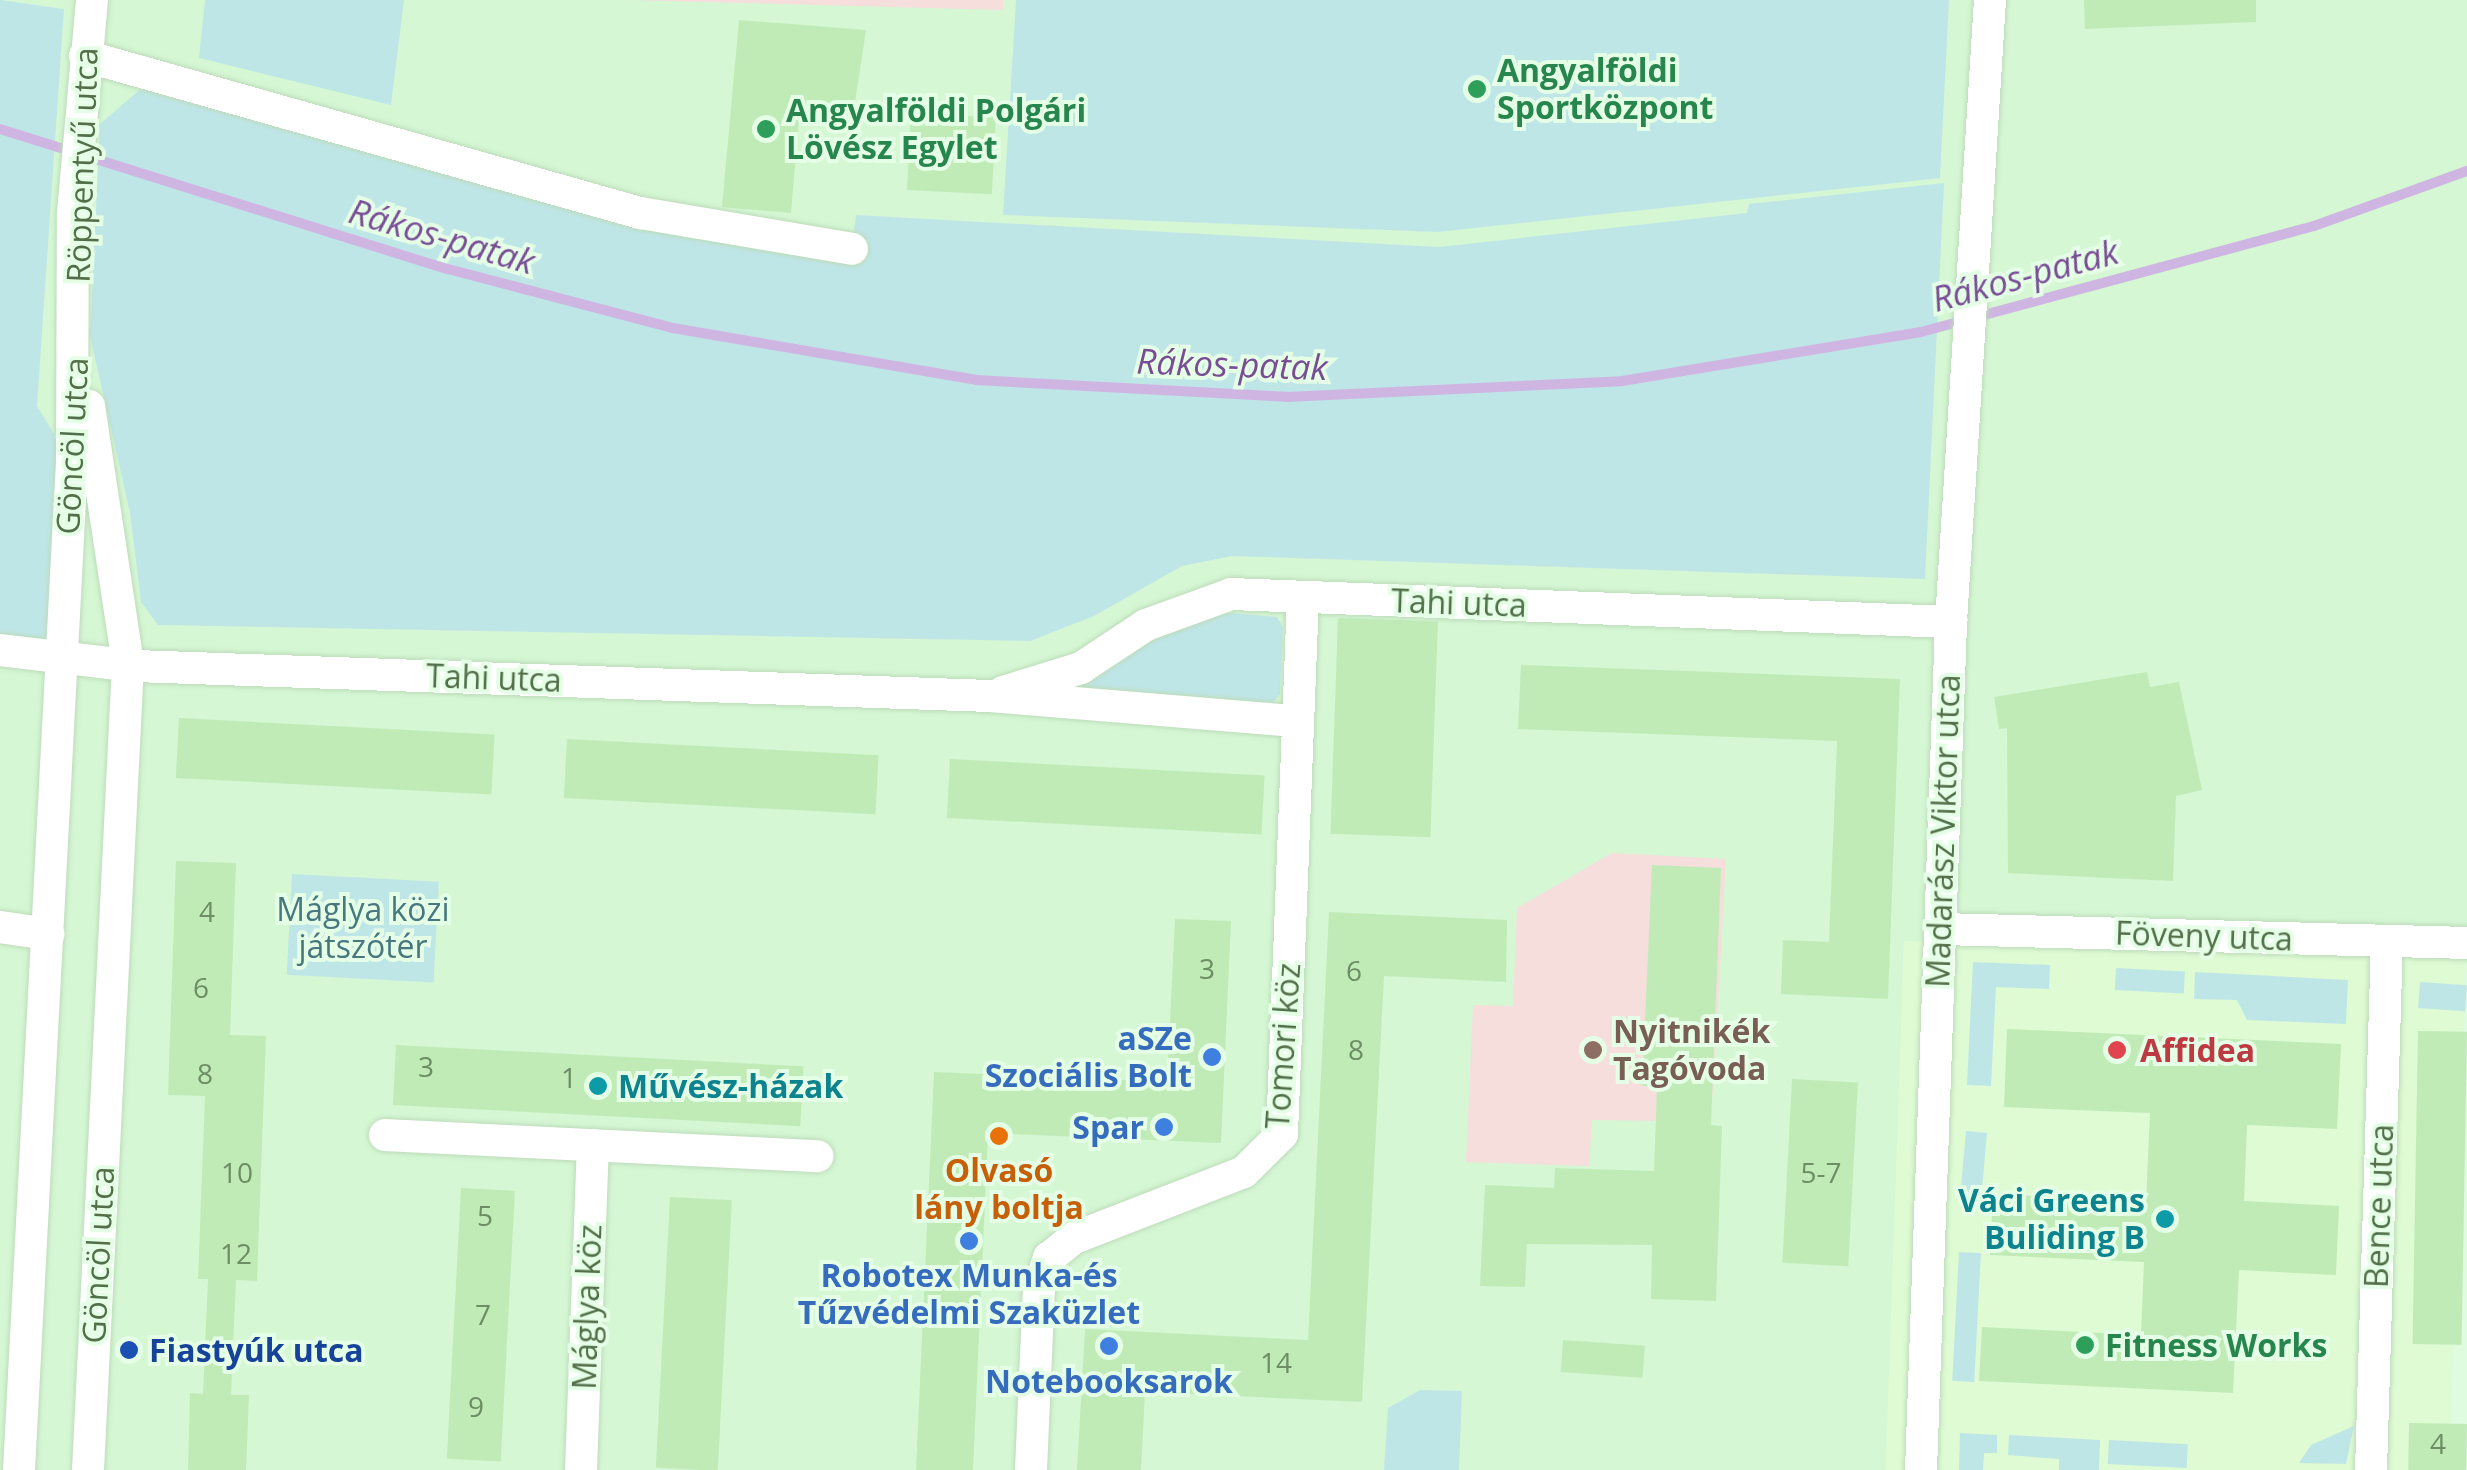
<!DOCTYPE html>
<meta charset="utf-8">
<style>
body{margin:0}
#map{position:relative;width:2467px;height:1470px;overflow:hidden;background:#dffbe0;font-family:"Open Sans",sans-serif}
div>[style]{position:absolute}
.residential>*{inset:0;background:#d5f7d4}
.commercial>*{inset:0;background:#defbd3;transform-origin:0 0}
.education>*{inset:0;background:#f6dedd}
.green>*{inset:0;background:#bfe6e7;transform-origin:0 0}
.stream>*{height:10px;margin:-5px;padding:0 5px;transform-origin:5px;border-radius:5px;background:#cfb6e2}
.building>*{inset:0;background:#c0ebb7;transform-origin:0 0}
.roads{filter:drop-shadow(0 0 2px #bddbba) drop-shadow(0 0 2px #bddbba)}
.minor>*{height:32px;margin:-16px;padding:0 16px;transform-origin:16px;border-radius:16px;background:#fff}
.dots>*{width:28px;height:28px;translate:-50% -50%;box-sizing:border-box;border:5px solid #e5fee6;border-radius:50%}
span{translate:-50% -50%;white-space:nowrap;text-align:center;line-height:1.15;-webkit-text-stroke:8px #e5fee6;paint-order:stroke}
.number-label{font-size:28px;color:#6d8e64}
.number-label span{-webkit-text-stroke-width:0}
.leisure-label{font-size:32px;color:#27864d;font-weight:700}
.left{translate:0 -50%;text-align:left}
.street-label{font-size:32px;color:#516f49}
.park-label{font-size:32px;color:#477880}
.education-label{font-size:32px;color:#785e54;font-weight:700}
.shop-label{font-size:32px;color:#366cbe;font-weight:700}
.right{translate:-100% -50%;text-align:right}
.health-label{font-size:32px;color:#be3a42;font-weight:700}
.culture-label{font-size:32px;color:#0d838f;font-weight:700}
.food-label{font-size:32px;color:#c56008;font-weight:700}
.transit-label{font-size:32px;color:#164399;font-weight:700}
.water-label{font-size:35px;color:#784d96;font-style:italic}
</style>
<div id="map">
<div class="residential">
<div style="clip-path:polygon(0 0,2467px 0,2467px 963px,1904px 941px,1889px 1470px,0 1470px)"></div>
</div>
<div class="commercial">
<div style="left:1904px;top:941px;width:563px;height:529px;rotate:2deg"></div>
</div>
<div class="education">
<div style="clip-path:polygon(629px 0,1003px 0,1003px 10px)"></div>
<div style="clip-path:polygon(1612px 853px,1726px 859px,1713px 1095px,1673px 1094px,1671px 1121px,1592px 1120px,1589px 1166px,1466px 1162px,1473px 1005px,1513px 1006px,1517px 908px)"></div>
</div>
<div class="green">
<div style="clip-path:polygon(0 0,64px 9px,37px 406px,72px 463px,63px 660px,0 650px)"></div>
<div style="clip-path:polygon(205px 0,404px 0,391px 105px,199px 58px)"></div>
<div style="clip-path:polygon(1016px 0,1949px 0,1940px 178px,1437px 232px,1003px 215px)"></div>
<div style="clip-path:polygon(158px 74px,409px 151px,852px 248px,856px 215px,1439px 247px,1747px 213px,1749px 204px,1944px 183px,1925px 579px,1232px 556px,1182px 566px,1094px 616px,1030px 641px,158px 625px,141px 602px,130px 513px,90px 336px,100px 124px)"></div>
<div style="clip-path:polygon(1218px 612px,1277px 617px,1283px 627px,1280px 694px,1272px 704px,1084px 696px,1082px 681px,1174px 628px)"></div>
<div style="left:292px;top:874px;width:147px;height:101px;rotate:3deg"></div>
<div style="clip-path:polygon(1973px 962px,2050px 965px,2049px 989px,1996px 987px,1991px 1086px,1967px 1085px)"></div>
<div style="left:2116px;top:968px;width:69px;height:22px;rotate:3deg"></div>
<div style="clip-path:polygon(2195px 972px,2348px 980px,2346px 1024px,2247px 1020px,2237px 1000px,2194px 999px)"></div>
<div style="left:2420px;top:982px;width:47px;height:26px;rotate:4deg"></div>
<div style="left:1966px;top:1131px;width:21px;height:69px;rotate:5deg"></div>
<div style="left:1959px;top:1252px;width:22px;height:129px;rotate:3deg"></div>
<div style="clip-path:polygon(1420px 1390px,1462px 1391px,1459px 1470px,1384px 1470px,1388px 1408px)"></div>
<div style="clip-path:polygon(2354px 1426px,2346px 1464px,2299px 1463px,2311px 1445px)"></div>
<div style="clip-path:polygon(1960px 1433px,1997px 1435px,1997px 1453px,1984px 1453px,1983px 1470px,1959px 1470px)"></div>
<div style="clip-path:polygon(2009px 1435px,2100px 1440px,2099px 1470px,2059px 1470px,2059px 1459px,2008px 1455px)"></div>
<div style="left:2109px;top:1440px;width:79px;height:24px;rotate:3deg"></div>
</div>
<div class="stream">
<div style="left:0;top:129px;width:469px;rotate:17.4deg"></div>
<div style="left:448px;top:269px;width:233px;rotate:14.7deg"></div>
<div style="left:673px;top:328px;width:307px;rotate:9.7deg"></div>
<div style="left:976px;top:380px;width:311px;rotate:3.1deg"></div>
<div style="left:1287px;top:397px;width:335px;rotate:-2.7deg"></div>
<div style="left:1622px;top:381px;width:303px;rotate:-9.3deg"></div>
<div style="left:1921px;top:332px;width:407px;rotate:-15.1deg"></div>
<div style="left:2314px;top:226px;width:163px;rotate:-19.8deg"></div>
</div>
<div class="building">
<div style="clip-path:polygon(2084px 0,2256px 0,2256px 22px,2085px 29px)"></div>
<div style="clip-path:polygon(739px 20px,866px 30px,853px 116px,800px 108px,791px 213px,722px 207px)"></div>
<div style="left:911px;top:113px;width:85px;height:77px;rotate:3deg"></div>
<div style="left:1338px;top:618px;width:100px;height:216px;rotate:2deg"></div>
<div style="clip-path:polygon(1521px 665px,1900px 679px,1888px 999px,1781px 994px,1783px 940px,1829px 942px,1837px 741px,1518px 729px)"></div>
<div style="clip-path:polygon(2147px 672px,2150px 687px,2179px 682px,2202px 790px,2176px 796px,2173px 881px,2008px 873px,2007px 728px,1999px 729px,1994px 697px)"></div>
<div style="left:179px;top:718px;width:316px;height:60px;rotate:3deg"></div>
<div style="left:567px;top:739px;width:312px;height:59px;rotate:3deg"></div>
<div style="left:950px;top:759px;width:315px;height:59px;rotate:3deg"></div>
<div style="clip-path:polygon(176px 861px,236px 863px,230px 1035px,266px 1036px,257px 1281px,236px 1280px,231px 1395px,249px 1395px,246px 1470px,188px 1470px,190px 1393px,203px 1394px,208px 1279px,198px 1279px,205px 1096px,168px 1095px)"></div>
<div style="clip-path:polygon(1652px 865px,1721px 868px,1711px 1125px,1722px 1126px,1716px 1301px,1651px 1299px,1652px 1245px,1527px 1244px,1525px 1287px,1480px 1286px,1485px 1185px,1554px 1188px,1555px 1168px,1654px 1171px,1657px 1086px,1642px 1086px)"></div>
<div style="clip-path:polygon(1329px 912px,1507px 920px,1506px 982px,1384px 976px,1362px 1402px,1145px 1392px,1141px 1470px,1077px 1470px,1085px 1329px,1308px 1340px)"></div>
<div style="clip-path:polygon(1175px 919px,1231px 921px,1221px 1143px,988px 1133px,973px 1470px,916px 1470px,934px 1072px,1167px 1082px)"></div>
<div style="clip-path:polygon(2007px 1029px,2341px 1044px,2337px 1129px,2247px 1125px,2244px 1201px,2339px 1206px,2336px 1275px,2239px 1270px,2233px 1393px,1979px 1381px,1982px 1327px,2141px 1335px,2144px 1262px,1990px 1255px,1993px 1194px,2146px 1201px,2150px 1113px,2004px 1107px)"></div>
<div style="left:2418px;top:1031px;width:49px;height:313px;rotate:1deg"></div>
<div style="left:396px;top:1045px;width:408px;height:60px;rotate:3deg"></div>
<div style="left:1792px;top:1079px;width:66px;height:184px;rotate:3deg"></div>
<div style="left:461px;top:1188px;width:54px;height:271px;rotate:3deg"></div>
<div style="left:670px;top:1197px;width:62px;height:271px;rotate:3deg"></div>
<div style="left:1563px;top:1340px;width:82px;height:32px;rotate:4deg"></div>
<div style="left:2409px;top:1423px;width:58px;height:47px;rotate:1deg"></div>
</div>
<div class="roads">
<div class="minor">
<div style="left:85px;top:56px;width:577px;rotate:15.8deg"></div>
<div style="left:640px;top:213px;width:215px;rotate:9.6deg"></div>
<div style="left:0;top:650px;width:136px;rotate:6.8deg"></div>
<div style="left:135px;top:666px;width:856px;rotate:2.01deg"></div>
<div style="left:990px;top:696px;width:306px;rotate:4.7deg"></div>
<div style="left:1003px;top:692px;width:82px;rotate:-17.1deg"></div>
<div style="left:1081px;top:668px;width:78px;rotate:-33.5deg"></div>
<div style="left:1146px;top:625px;width:90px;rotate:-20deg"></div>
<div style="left:1231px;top:594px;width:721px;rotate:2.23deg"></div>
<div style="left:0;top:927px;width:49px;rotate:8.3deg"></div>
<div style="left:1941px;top:929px;width:526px;rotate:1.52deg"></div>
<div style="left:385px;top:1135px;width:433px;rotate:2.8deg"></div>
<div style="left:19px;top:1470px;width:1008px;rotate:-86.99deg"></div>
<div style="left:72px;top:463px;width:250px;rotate:-89.8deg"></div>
<div style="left:73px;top:213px;width:214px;rotate:-84.9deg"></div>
<div style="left:88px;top:1470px;width:807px;rotate:-87.16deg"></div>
<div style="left:128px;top:664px;width:261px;rotate:-98.6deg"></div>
<div style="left:581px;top:1470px;width:325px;rotate:-87.9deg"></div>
<div style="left:1031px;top:1470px;width:180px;rotate:-87.5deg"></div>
<div style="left:1039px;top:1290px;width:34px;rotate:-73deg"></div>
<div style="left:1049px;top:1258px;width:32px;rotate:-39deg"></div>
<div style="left:1074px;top:1238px;width:182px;rotate:-21.2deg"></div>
<div style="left:1244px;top:1172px;width:54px;rotate:-45deg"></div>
<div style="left:1282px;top:1134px;width:537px;rotate:-87.76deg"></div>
<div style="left:1921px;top:1470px;width:849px;rotate:-87.97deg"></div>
<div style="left:1951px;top:622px;width:623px;rotate:-86.41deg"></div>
<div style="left:2371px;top:1470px;width:529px;rotate:-88.27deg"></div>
</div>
</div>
<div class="dots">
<div style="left:1477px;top:89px;background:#2e9e5b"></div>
<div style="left:766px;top:129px;background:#2e9e5b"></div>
<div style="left:1593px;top:1050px;background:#8d6e63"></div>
<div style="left:2117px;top:1050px;background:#e0444e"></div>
<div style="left:1212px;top:1057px;background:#3f7fe0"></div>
<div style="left:598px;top:1086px;background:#0f9aa8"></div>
<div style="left:1164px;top:1127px;background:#3f7fe0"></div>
<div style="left:999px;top:1136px;background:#e8710a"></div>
<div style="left:2165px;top:1219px;background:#0f9aa8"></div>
<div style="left:969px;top:1241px;background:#3f7fe0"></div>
<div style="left:2085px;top:1345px;background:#2e9e5b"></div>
<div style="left:1109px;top:1346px;background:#3f7fe0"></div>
<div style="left:129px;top:1350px;background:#1a4fb4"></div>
</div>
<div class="number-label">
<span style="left:207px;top:911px">4</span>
<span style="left:1207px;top:968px">3</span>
<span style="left:1354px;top:970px">6</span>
<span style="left:201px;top:987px">6</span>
<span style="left:1356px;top:1049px">8</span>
<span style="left:426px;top:1066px">3</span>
<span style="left:205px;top:1073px">8</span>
<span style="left:569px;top:1077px">1</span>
<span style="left:237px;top:1172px">10</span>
<span style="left:1821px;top:1172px">5-7</span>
<span style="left:485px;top:1215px">5</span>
<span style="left:236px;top:1253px">12</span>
<span style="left:483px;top:1314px">7</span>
<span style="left:1276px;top:1362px">14</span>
<span style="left:476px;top:1406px">9</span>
<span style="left:2438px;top:1443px">4</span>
</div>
<div class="leisure-label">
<span class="left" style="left:1497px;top:89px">Angyalföldi<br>Sportközpont</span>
<span class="left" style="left:786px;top:129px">Angyalföldi Polgári<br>Lövész Egylet</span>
<span class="left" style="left:2105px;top:1345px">Fitness Works</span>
</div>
<div class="street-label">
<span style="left:82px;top:165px;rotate:-88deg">Röppentyű utca</span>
<span style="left:72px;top:446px;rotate:-87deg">Göncöl utca</span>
<span style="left:1459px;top:603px;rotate:2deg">Tahi utca</span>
<span style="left:494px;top:678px;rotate:2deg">Tahi utca</span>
<span style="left:1943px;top:831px;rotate:-88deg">Madarász Viktor utca</span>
<span style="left:2204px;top:936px;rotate:2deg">Föveny utca</span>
<span style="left:1283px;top:1046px;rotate:-86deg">Tomori köz</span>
<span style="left:2379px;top:1206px;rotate:-88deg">Bence utca</span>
<span style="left:98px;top:1255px;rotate:-87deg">Göncöl utca</span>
<span style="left:587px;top:1307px;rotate:-88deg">Máglya köz</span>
</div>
<div class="park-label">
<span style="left:363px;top:928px">Máglya közi<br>játszótér</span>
</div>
<div class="education-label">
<span class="left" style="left:1613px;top:1050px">Nyitnikék<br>Tagóvoda</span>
</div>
<div class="shop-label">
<span class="right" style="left:1192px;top:1057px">aSZe<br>Szociális Bolt</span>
<span class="right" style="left:1144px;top:1127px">Spar</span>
<span style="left:969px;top:1294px">Robotex Munka-és<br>Tűzvédelmi Szaküzlet</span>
<span style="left:1109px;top:1381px">Notebooksarok</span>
</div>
<div class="health-label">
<span class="left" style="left:2140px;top:1050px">Affidea</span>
</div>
<div class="culture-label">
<span class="left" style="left:618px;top:1086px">Művész-házak</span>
<span class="right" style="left:2145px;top:1219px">Váci Greens<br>Buliding B</span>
</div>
<div class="food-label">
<span style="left:999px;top:1189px">Olvasó<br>lány boltja</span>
</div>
<div class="transit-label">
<span class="left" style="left:149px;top:1350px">Fiastyúk utca</span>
</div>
<div class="water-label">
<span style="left:442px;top:236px;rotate:16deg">Rákos-patak</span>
<span style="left:2025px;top:275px;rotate:-15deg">Rákos-patak</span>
<span style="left:1232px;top:364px;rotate:2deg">Rákos-patak</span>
</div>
</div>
